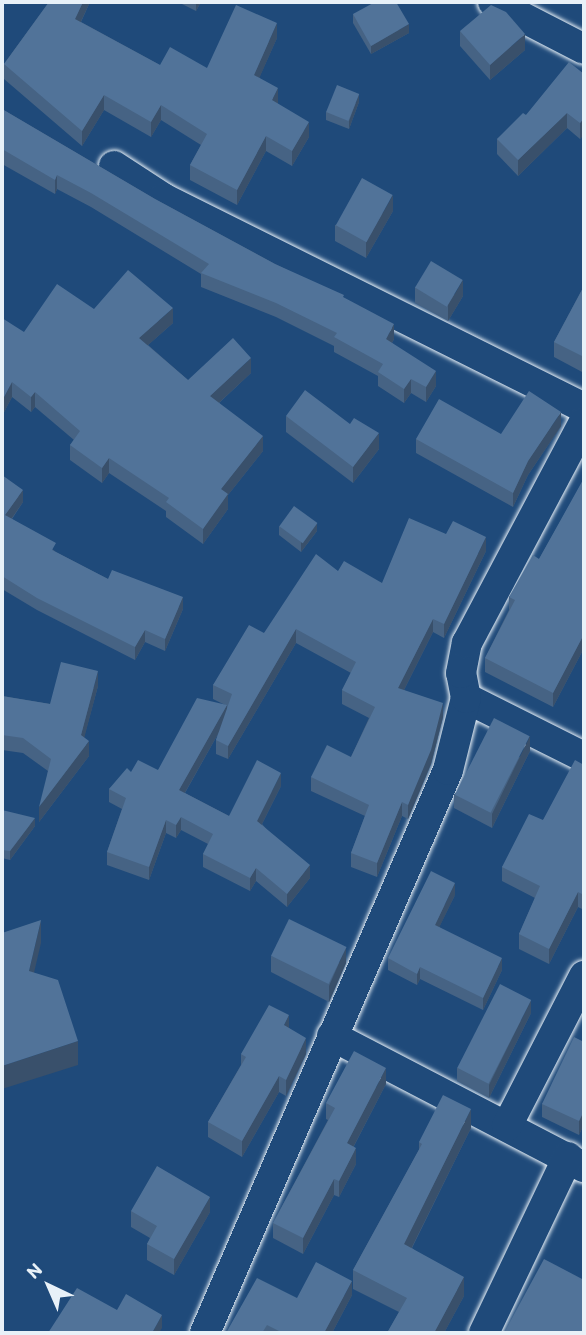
<!DOCTYPE html>
<style>
body{margin:0}
#map{position:relative;width:586px;height:1335px;overflow:hidden;background:#1f4a7a;font-family:Itim,sans-serif}
div>[style]{position:absolute}
.roads{filter:drop-shadow(0 0 2px #e8f1f8) drop-shadow(0 0 2px #e8f1f8)}
.minor>*{height:30px;margin:-15px;padding:0 15px;transform-origin:15px;border-radius:15px;background:#1f4a7a}
.wall>*{inset:0;background:#466384}
.shaded-wall>*{inset:0;background:#39506b}
.building>*{inset:0;background:#517399;transform-origin:0 0}
span{translate:-50% -50%;white-space:nowrap;text-align:center;line-height:1.15;-webkit-text-stroke:7px #1f4a7a;paint-order:stroke}
.frame{position:absolute;inset:0;border:4px solid #e8f1f8;pointer-events:none}
.north{position:absolute;left:14px;top:1251px;width:70px;height:70px;-webkit-text-stroke:5px #1f4a7a;paint-order:stroke;rotate:316deg;font-size:19px;font-weight:700;line-height:28px;text-align:center;color:#e8f1f8}
.north::after{content:'';display:block;margin:auto;width:24px;height:32px;background:#e8f1f8;clip-path:polygon(50% 0,100% 100%,50% 72%,0 100%)}
</style>
<div id="map">
<div class="roads">
<div class="minor">
<div style="left:493px;top:2px;width:102px;rotate:27.3deg"></div>
<div style="left:114px;top:166px;width:59px;rotate:33.1deg"></div>
<div style="left:163px;top:198px;width:470px;rotate:26.5deg"></div>
<div style="left:466px;top:698px;width:132px;rotate:26.6deg"></div>
<div style="left:332px;top:1036px;width:284px;rotate:27.5deg"></div>
<div style="left:507px;top:1126px;width:169px;rotate:-62.8deg"></div>
<div style="left:205px;top:1333px;width:613px;rotate:-66.65deg"></div>
<div style="left:448px;top:770px;width:74px;rotate:-76deg"></div>
<div style="left:466px;top:698px;width:25px;rotate:-101deg"></div>
<div style="left:461px;top:673px;width:31px;rotate:-79deg"></div>
<div style="left:467px;top:643px;width:250px;rotate:-62.1deg"></div>
<div style="left:484px;top:1333px;width:195px;rotate:-64.5deg"></div>
</div>
</div>
<div class="wall">
<div style="clip-path:polygon(49px 2px,90px 2px,81px 22px,160px 65px,207px 68px,277px 38px,259px 78px,278px 104px,309px 137px,292px 166px,266px 151px,237px 205px,190px 180px,190px 165px,201px 145px,161px 120px,151px 137px,104px 110px,82px 146px,4px 79px,4px 64px)"></div>
<div style="clip-path:polygon(178px 2px,201px 2px,196px 11px)"></div>
<div style="clip-path:polygon(353px 14px,409px 33px,371px 54px,353px 23px)"></div>
<div style="clip-path:polygon(460px 31px,525px 50px,490px 80px,460px 46px)"></div>
<div style="clip-path:polygon(584px 74px,584px 134px,580px 139px,567px 128px,518px 176px,497px 154px,497px 139px,526px 115px)"></div>
<div style="clip-path:polygon(359px 102px,349px 129px,326px 120px,326px 112px)"></div>
<div style="clip-path:polygon(2px 109px,155px 199px,275px 264px,344px 298px,394px 339px,392px 343px,436px 386px,426px 402px,411px 393px,404px 403px,378px 386px,378px 376px,334px 352px,334px 346px,276px 317px,201px 287px,201px 274px,91px 207px,57px 189px,55px 194px,2px 164px)"></div>
<div style="clip-path:polygon(393px 211px,366px 258px,335px 241px,335px 225px)"></div>
<div style="clip-path:polygon(584px 286px,584px 373px,554px 357px,554px 342px)"></div>
<div style="clip-path:polygon(415px 287px,463px 296px,448px 321px,415px 303px)"></div>
<div style="clip-path:polygon(94px 309px,173px 323px,148px 345px,188px 380px,251px 373px,219px 403px,263px 451px,228px 495px,228px 509px,203px 544px,166px 517px,166px 511px,109px 473px,102px 483px,70px 460px,70px 445px,74px 440px,35px 407px,31px 412px,12px 397px,2px 416px,24px 332px)"></div>
<div style="clip-path:polygon(286px 416px,379px 449px,353px 483px,286px 432px)"></div>
<div style="clip-path:polygon(561px 426px,528px 475px,513px 507px,416px 453px,416px 439px,501px 434px)"></div>
<div style="clip-path:polygon(584px 464px,584px 650px,583px 650px,553px 707px,485px 672px,485px 658px,509px 610px,509px 597px,539px 559px,582px 483px,582px 469px)"></div>
<div style="clip-path:polygon(2px 475px,23px 502px,12px 519px,56px 552px,108px 579px,183px 609px,165px 651px,145px 642px,135px 660px,37px 610px,2px 589px)"></div>
<div style="clip-path:polygon(279px 526px,317px 531px,301px 552px,279px 535px)"></div>
<div style="clip-path:polygon(486px 551px,444px 638px,433px 632px,404px 690px,443px 717px,431px 764px,408px 819px,402px 816px,377px 877px,351px 867px,351px 853px,365px 816px,311px 791px,311px 777px,351px 757px,369px 718px,342px 704px,342px 690px,351px 673px,296px 643px,228px 759px,216px 754px,216px 740px,218px 734px,185px 793px,229px 816px,281px 786px,262px 824px,310px 878px,287px 907px,256px 881px,250px 891px,203px 867px,203px 854px,208px 844px,181px 830px,176px 838px,166px 833px,149px 880px,107px 865px,107px 852px,122px 809px,109px 802px,109px 789px,131px 772px,158px 770px,225px 705px,213px 699px,213px 685px,264px 633px,338px 571px,382px 583px)"></div>
<div style="clip-path:polygon(98px 686px,84px 737px,89px 756px,39px 822px,48px 771px,23px 753px,2px 750px,2px 696px,50px 704px)"></div>
<div style="clip-path:polygon(530px 751px,492px 828px,454px 808px,454px 794px)"></div>
<div style="clip-path:polygon(584px 765px,584px 910px,578px 907px,549px 964px,519px 949px,519px 934px,535px 898px,502px 881px,502px 867px,543px 820px)"></div>
<div style="clip-path:polygon(2px 810px,35px 826px,10px 860px,2px 858px)"></div>
<div style="clip-path:polygon(455px 895px,439px 927px,502px 970px,483px 1010px,420px 979px,417px 985px,388px 970px,388px 958px)"></div>
<div style="clip-path:polygon(271px 956px,346px 963px,329px 1002px,271px 972px)"></div>
<div style="clip-path:polygon(531px 1013px,489px 1098px,457px 1081px,457px 1068px)"></div>
<div style="clip-path:polygon(289px 1028px,306px 1054px,286px 1096px,279px 1092px,242px 1157px,208px 1137px,208px 1122px,241px 1065px,241px 1054px)"></div>
<div style="clip-path:polygon(584px 1042px,584px 1124px,579px 1135px,542px 1117px,542px 1104px)"></div>
<div style="clip-path:polygon(386px 1084px,354px 1146px,356px 1164px,339px 1197px,334px 1195px,303px 1254px,273px 1238px,273px 1223px,328px 1120px,326px 1119px,326px 1103px)"></div>
<div style="clip-path:polygon(471px 1128px,412px 1248px,464px 1296px,444px 1333px,387px 1333px,399px 1312px,353px 1289px,353px 1270px,419px 1150px,419px 1142px)"></div>
<div style="clip-path:polygon(131px 1211px,210px 1212px,174px 1275px,147px 1260px,147px 1244px,150px 1238px,131px 1227px)"></div>
<div style="clip-path:polygon(352px 1295px,332px 1333px,226px 1333px,297px 1298px)"></div>
</div>
<div class="shaded-wall">
<div style="clip-path:polygon(83px 2px,90px 2px,75px 34px,75px 19px)"></div>
<div style="clip-path:polygon(197px 2px,201px 2px,196px 11px,196px 3px)"></div>
<div style="clip-path:polygon(277px 23px,277px 38px,254px 90px,254px 75px)"></div>
<div style="clip-path:polygon(409px 24px,409px 33px,371px 54px,371px 46px)"></div>
<div style="clip-path:polygon(525px 34px,525px 50px,490px 80px,490px 65px)"></div>
<div style="clip-path:polygon(278px 88px,278px 103px,272px 115px,272px 100px)"></div>
<div style="clip-path:polygon(359px 94px,359px 102px,349px 129px,349px 121px)"></div>
<div style="clip-path:polygon(104px 95px,104px 110px,82px 146px,82px 131px)"></div>
<div style="clip-path:polygon(161px 105px,161px 120px,151px 137px,151px 122px)"></div>
<div style="clip-path:polygon(567px 113px,567px 128px,518px 176px,518px 160px)"></div>
<div style="clip-path:polygon(584px 118px,584px 134px,580px 139px,580px 123px)"></div>
<div style="clip-path:polygon(309px 122px,309px 137px,292px 166px,292px 151px)"></div>
<div style="clip-path:polygon(266px 136px,266px 151px,237px 205px,237px 190px)"></div>
<div style="clip-path:polygon(57px 175px,57px 189px,55px 194px,55px 180px)"></div>
<div style="clip-path:polygon(393px 195px,393px 211px,366px 258px,366px 242px)"></div>
<div style="clip-path:polygon(463px 280px,463px 296px,448px 321px,448px 305px)"></div>
<div style="clip-path:polygon(173px 308px,173px 323px,139px 353px,139px 338px)"></div>
<div style="clip-path:polygon(394px 324px,394px 339px,386px 354px,386px 339px)"></div>
<div style="clip-path:polygon(251px 358px,251px 373px,210px 411px,210px 396px)"></div>
<div style="clip-path:polygon(436px 371px,436px 386px,426px 402px,426px 387px)"></div>
<div style="clip-path:polygon(411px 379px,411px 393px,404px 403px,404px 389px)"></div>
<div style="clip-path:polygon(12px 382px,12px 397px,2px 416px,2px 401px)"></div>
<div style="clip-path:polygon(35px 392px,35px 407px,31px 412px,31px 397px)"></div>
<div style="clip-path:polygon(561px 412px,561px 426px,528px 475px,513px 507px,513px 493px,528px 461px)"></div>
<div style="clip-path:polygon(379px 433px,379px 449px,353px 483px,353px 467px)"></div>
<div style="clip-path:polygon(263px 436px,263px 451px,228px 495px,228px 509px,203px 544px,203px 529px,221px 489px)"></div>
<div style="clip-path:polygon(109px 458px,109px 473px,102px 483px,102px 468px)"></div>
<div style="clip-path:polygon(23px 490px,23px 502px,5px 528px,5px 515px)"></div>
<div style="clip-path:polygon(317px 523px,317px 531px,301px 552px,301px 543px)"></div>
<div style="clip-path:polygon(486px 537px,486px 551px,444px 638px,444px 624px)"></div>
<div style="clip-path:polygon(183px 597px,183px 609px,165px 651px,165px 639px)"></div>
<div style="clip-path:polygon(433px 619px,433px 632px,398px 702px,398px 688px)"></div>
<div style="clip-path:polygon(296px 629px,296px 643px,228px 759px,228px 746px)"></div>
<div style="clip-path:polygon(145px 630px,145px 642px,135px 660px,135px 647px)"></div>
<div style="clip-path:polygon(583px 636px,583px 650px,553px 707px,553px 693px)"></div>
<div style="clip-path:polygon(98px 671px,98px 686px,81px 750px,81px 735px)"></div>
<div style="clip-path:polygon(443px 703px,443px 717px,431px 764px,408px 819px,408px 805px)"></div>
<div style="clip-path:polygon(227px 705px,227px 718px,179px 803px,179px 790px)"></div>
<div style="clip-path:polygon(530px 736px,530px 751px,492px 828px,492px 814px)"></div>
<div style="clip-path:polygon(89px 741px,89px 756px,39px 822px,39px 807px)"></div>
<div style="clip-path:polygon(281px 773px,281px 786px,257px 834px,257px 821px)"></div>
<div style="clip-path:polygon(402px 802px,402px 816px,377px 877px,377px 863px)"></div>
<div style="clip-path:polygon(181px 817px,181px 830px,176px 838px,176px 825px)"></div>
<div style="clip-path:polygon(35px 818px,35px 826px,10px 860px,10px 851px)"></div>
<div style="clip-path:polygon(166px 820px,166px 833px,149px 880px,149px 867px)"></div>
<div style="clip-path:polygon(310px 865px,310px 878px,287px 907px,287px 894px)"></div>
<div style="clip-path:polygon(256px 868px,256px 881px,250px 891px,250px 878px)"></div>
<div style="clip-path:polygon(455px 883px,455px 895px,435px 936px,435px 925px)"></div>
<div style="clip-path:polygon(578px 892px,578px 907px,549px 964px,549px 949px)"></div>
<div style="clip-path:polygon(41px 920px,41px 943px,29px 994px,29px 971px)"></div>
<div style="clip-path:polygon(346px 947px,346px 963px,329px 1002px,329px 986px)"></div>
<div style="clip-path:polygon(502px 958px,502px 970px,483px 1010px,483px 998px)"></div>
<div style="clip-path:polygon(420px 967px,420px 979px,417px 985px,417px 974px)"></div>
<div style="clip-path:polygon(531px 1000px,531px 1013px,489px 1098px,489px 1085px)"></div>
<div style="clip-path:polygon(289px 1015px,289px 1031px,284px 1025px)"></div>
<div style="clip-path:polygon(306px 1038px,306px 1054px,286px 1096px,286px 1080px)"></div>
<div style="clip-path:polygon(78px 1041px,78px 1065px,2px 1089px,2px 1066px)"></div>
<div style="clip-path:polygon(386px 1068px,386px 1084px,347px 1159px,347px 1143px)"></div>
<div style="clip-path:polygon(279px 1076px,279px 1092px,242px 1157px,242px 1141px)"></div>
<div style="clip-path:polygon(471px 1109px,471px 1128px,404px 1263px,404px 1244px)"></div>
<div style="clip-path:polygon(584px 1111px,584px 1124px,579px 1135px,579px 1121px)"></div>
<div style="clip-path:polygon(356px 1148px,356px 1164px,339px 1197px,339px 1181px)"></div>
<div style="clip-path:polygon(334px 1179px,334px 1195px,303px 1254px,303px 1238px)"></div>
<div style="clip-path:polygon(210px 1197px,210px 1212px,174px 1275px,174px 1259px)"></div>
<div style="clip-path:polygon(464px 1277px,464px 1296px,444px 1333px,434px 1333px)"></div>
<div style="clip-path:polygon(352px 1281px,352px 1295px,332px 1333px,324px 1333px)"></div>
<div style="clip-path:polygon(162px 1315px,162px 1328px,159px 1333px,152px 1333px)"></div>
</div>
<div class="building">
<div style="clip-path:polygon(49px 2px,83px 2px,75px 19px,160px 65px,170px 47px,207px 68px,236px 5px,277px 23px,254px 75px,278px 88px,272px 100px,309px 122px,292px 151px,266px 136px,237px 190px,190px 165px,207px 134px,161px 105px,151px 122px,104px 95px,82px 131px,4px 64px)"></div>
<div style="clip-path:polygon(375px 2px,396px 2px,409px 24px,371px 46px,353px 14px)"></div>
<div style="clip-path:polygon(491px 5px,506px 12px,525px 34px,490px 65px,460px 31px)"></div>
<div style="clip-path:polygon(569px 62px,584px 74px,584px 118px,580px 123px,567px 113px,518px 160px,497px 139px,523px 113px,526px 115px)"></div>
<div style="left:337px;top:85px;width:24px;height:29px;rotate:22deg"></div>
<div style="clip-path:polygon(2px 109px,155px 199px,275px 264px,344px 295px,343px 297px,394px 324px,386px 339px,436px 371px,426px 387px,411px 379px,404px 389px,378px 372px,383px 364px,334px 337px,337px 333px,276px 303px,201px 273px,209px 264px,91px 193px,57px 175px,55px 180px,2px 149px)"></div>
<div style="left:362px;top:178px;width:35px;height:54px;rotate:29deg"></div>
<div style="left:431px;top:261px;width:37px;height:31px;rotate:31deg"></div>
<div style="clip-path:polygon(128px 270px,173px 308px,139px 338px,188px 380px,233px 338px,251px 358px,210px 396px,263px 436px,221px 489px,228px 494px,203px 529px,166px 502px,169px 498px,109px 458px,102px 468px,70px 445px,80px 431px,35px 392px,31px 397px,12px 382px,2px 401px,2px 318px,24px 332px,57px 284px,94px 309px)"></div>
<div style="clip-path:polygon(584px 286px,584px 357px,554px 342px)"></div>
<div style="clip-path:polygon(305px 390px,350px 424px,354px 418px,379px 433px,353px 467px,286px 416px)"></div>
<div style="clip-path:polygon(529px 391px,561px 412px,528px 461px,513px 493px,416px 439px,439px 399px,501px 434px)"></div>
<div style="clip-path:polygon(2px 475px,23px 490px,5px 515px,56px 543px,52px 550px,108px 579px,112px 570px,183px 597px,165px 639px,145px 630px,135px 647px,37px 598px,2px 576px)"></div>
<div style="clip-path:polygon(584px 478px,584px 636px,583px 636px,553px 693px,485px 658px,515px 600px,509px 597px,533px 555px,539px 559px)"></div>
<div style="left:294px;top:506px;width:29px;height:25px;rotate:36deg"></div>
<div style="clip-path:polygon(409px 518px,446px 534px,453px 521px,486px 537px,444px 624px,433px 619px,398px 688px,443px 703px,431px 750px,408px 805px,402px 802px,377px 863px,351px 853px,369px 805px,311px 777px,327px 745px,351px 757px,375px 707px,342px 690px,356px 662px,296px 629px,228px 746px,216px 740px,232px 694px,213px 685px,249px 625px,264px 633px,316px 554px,338px 571px,344px 561px,382px 583px)"></div>
<div style="clip-path:polygon(61px 662px,98px 671px,81px 735px,89px 741px,39px 807px,51px 759px,23px 738px,2px 735px,2px 696px,50px 704px)"></div>
<div style="clip-path:polygon(197px 698px,227px 705px,179px 790px,229px 816px,257px 760px,281px 773px,257px 821px,310px 865px,287px 894px,256px 868px,250px 878px,203px 854px,213px 834px,181px 817px,176px 825px,166px 820px,149px 867px,107px 852px,126px 798px,109px 789px,127px 768px,131px 772px,138px 760px,158px 770px)"></div>
<div style="left:494px;top:718px;width:40px;height:86px;rotate:27deg"></div>
<div style="clip-path:polygon(575px 760px,584px 765px,584px 895px,578px 892px,549px 949px,519px 934px,540px 886px,502px 867px,529px 814px,543px 820px)"></div>
<div style="clip-path:polygon(2px 810px,35px 818px,10px 851px,2px 850px)"></div>
<div style="clip-path:polygon(431px 871px,455px 883px,435px 925px,502px 958px,483px 998px,420px 967px,417px 974px,388px 958px)"></div>
<div style="left:289px;top:919px;width:64px;height:41px;rotate:26deg"></div>
<div style="clip-path:polygon(41px 920px,29px 971px,58px 980px,78px 1041px,2px 1066px,2px 933px)"></div>
<div style="left:500px;top:984px;width:35px;height:94px;rotate:27deg"></div>
<div style="clip-path:polygon(269px 1005px,289px 1015px,284px 1025px,306px 1038px,286px 1080px,279px 1076px,242px 1141px,208px 1122px,246px 1057px,241px 1054px)"></div>
<div style="clip-path:polygon(574px 1037px,584px 1042px,584px 1111px,579px 1121px,542px 1104px)"></div>
<div style="clip-path:polygon(354px 1051px,386px 1068px,347px 1143px,356px 1148px,339px 1181px,334px 1179px,303px 1238px,273px 1223px,335px 1108px,326px 1103px)"></div>
<div style="clip-path:polygon(443px 1095px,471px 1109px,404px 1244px,464px 1277px,434px 1333px,387px 1333px,407px 1298px,353px 1270px,422px 1144px,419px 1142px)"></div>
<div style="clip-path:polygon(157px 1166px,210px 1197px,174px 1259px,147px 1244px,157px 1226px,131px 1211px)"></div>
<div style="clip-path:polygon(544px 1259px,584px 1280px,584px 1333px,504px 1333px)"></div>
<div style="clip-path:polygon(316px 1262px,352px 1281px,324px 1333px,283px 1333px,267px 1325px,262px 1333px,226px 1333px,257px 1278px,297px 1298px)"></div>
<div style="clip-path:polygon(77px 1288px,117px 1310px,126px 1294px,162px 1315px,152px 1333px,48px 1333px)"></div>
</div>
<div class="frame"></div>
<div class="north">N</div>
</div>
